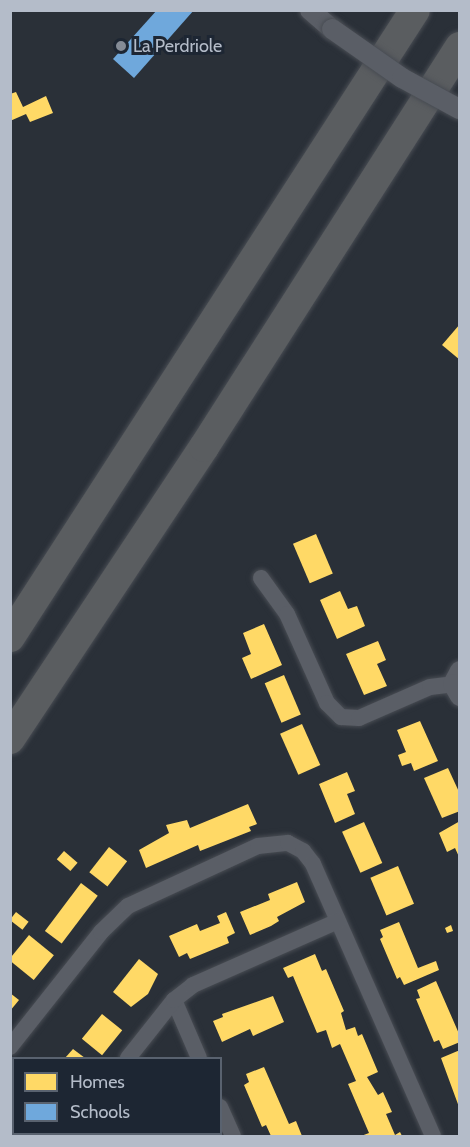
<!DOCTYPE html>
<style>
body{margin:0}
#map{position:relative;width:470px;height:1147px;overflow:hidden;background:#2a3038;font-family:Cabin,sans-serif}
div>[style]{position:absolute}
.homes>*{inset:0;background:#ffd966;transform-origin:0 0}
.schools>*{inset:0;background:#6fa8dc}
.roads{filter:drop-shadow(0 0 2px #484c53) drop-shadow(0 0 2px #484c53)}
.minor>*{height:16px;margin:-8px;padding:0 8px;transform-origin:8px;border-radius:8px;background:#5a5e66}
.tertiary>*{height:20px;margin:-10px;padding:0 10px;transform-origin:10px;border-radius:10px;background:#5a5e66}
.motorway>*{height:30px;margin:-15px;padding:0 15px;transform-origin:15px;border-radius:15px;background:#5a5d60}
.bridges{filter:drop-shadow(0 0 2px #484c53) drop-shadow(0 0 2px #484c53)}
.tertiary-bridge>*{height:20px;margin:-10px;padding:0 10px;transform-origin:10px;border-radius:10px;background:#5a5e66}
.dots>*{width:16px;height:16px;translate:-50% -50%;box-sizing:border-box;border:3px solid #1d2633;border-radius:50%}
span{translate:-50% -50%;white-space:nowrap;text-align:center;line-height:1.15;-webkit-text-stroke:6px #1d2633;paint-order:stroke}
.poi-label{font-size:18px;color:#b4bcc9}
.left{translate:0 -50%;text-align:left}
.frame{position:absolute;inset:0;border:12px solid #b4bcc9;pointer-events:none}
.legend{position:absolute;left:12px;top:1057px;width:210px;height:78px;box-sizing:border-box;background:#1d2633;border:2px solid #59626f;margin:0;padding:8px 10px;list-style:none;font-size:18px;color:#b4bcc9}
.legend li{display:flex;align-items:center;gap:12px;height:30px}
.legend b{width:30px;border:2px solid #59626f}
</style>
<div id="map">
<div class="homes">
<div style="clip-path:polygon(16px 92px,23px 107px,46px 96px,53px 113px,30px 122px,26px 114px,10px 121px,10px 94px)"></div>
<div style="clip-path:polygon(460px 324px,460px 360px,442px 345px)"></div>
<div style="left:316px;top:534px;width:43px;height:25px;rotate:67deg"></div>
<div style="clip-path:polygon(340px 591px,348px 609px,357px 606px,365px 626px,337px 639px,320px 600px)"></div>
<div style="clip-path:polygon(264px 624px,282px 665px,251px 679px,242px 658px,251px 654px,243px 633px)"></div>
<div style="clip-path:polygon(378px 641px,386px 660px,377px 664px,387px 686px,364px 695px,346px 654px)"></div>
<div style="left:284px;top:675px;width:43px;height:21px;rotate:67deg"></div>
<div style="clip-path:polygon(420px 721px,438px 761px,414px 771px,411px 763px,402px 766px,398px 755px,406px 752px,397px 730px)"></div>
<div style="left:302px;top:724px;width:45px;height:24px;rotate:66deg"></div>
<div style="clip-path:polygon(448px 768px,460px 794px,460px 811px,442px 818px,424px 778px)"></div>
<div style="clip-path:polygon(347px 772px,355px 791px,347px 794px,355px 814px,335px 823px,319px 784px)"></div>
<div style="clip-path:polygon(248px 804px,257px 824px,249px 827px,251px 831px,200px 851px,198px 845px,146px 868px,139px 850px,169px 833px,166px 825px,187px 820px,190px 828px)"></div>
<div style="clip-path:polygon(460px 821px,460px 859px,455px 848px,447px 852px,439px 833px)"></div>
<div style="left:364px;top:822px;width:45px;height:24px;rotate:66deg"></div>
<div style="left:109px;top:847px;width:23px;height:32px;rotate:38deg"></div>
<div style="left:64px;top:851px;width:18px;height:11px;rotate:41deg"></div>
<div style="left:398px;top:866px;width:41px;height:30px;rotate:67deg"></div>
<div style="clip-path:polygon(297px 882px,305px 902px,277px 917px,279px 921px,271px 926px,250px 935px,240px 912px,270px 900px,268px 894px)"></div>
<div style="left:81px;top:883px;width:21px;height:60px;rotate:37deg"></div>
<div style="left:16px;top:912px;width:16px;height:10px;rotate:38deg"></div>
<div style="clip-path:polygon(226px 912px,235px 933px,227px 937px,229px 943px,190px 959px,187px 953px,179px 957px,169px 936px,197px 924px,200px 931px,220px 923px,217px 916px)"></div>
<div style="clip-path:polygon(399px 922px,418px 968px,436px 961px,439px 970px,404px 985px,400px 977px,397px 979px,380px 939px,383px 937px,380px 930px)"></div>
<div style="clip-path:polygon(451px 925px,453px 931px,447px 933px,445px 928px)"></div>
<div style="left:29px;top:935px;width:32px;height:32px;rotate:39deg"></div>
<div style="clip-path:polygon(315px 954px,322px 971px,326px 969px,344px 1011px,341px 1013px,346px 1030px,355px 1027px,358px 1036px,362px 1034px,378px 1072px,367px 1077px,378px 1095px,383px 1092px,392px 1112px,386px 1114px,395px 1135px,400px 1132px,402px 1136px,361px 1136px,369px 1133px,348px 1084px,356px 1081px,340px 1044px,332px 1048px,326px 1030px,317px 1033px,293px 976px,288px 978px,283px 968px)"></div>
<div style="clip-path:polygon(139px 959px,158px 974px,148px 994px,131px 1007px,113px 992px)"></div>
<div style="clip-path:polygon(436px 981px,460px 1036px,460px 1042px,443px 1049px,439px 1040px,434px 1042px,416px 999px,420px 998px,417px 990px)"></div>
<div style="clip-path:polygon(10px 993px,19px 1000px,10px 1011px)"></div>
<div style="clip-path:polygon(273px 996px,284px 1022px,253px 1036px,250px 1029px,222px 1042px,213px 1021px,223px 1017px,222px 1014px)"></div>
<div style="left:102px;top:1014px;width:26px;height:32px;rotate:39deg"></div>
<div style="clip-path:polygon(73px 1049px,85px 1058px,65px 1058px)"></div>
<div style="clip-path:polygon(460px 1050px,459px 1092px,459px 1107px,441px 1058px)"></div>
<div style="clip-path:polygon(264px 1067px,289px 1124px,296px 1121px,302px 1136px,271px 1136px,266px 1125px,262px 1127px,244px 1085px,249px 1082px,246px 1074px)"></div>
<div style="clip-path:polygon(14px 1123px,14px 1134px,38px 1134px,10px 1136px)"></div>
</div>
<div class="schools">
<div style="clip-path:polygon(157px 10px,194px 10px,134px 78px,113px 59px)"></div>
</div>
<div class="roads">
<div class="minor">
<div style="left:261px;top:578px;width:44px;rotate:54.2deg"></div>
<div style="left:287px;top:614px;width:98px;rotate:65.8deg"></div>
<div style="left:327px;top:703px;width:20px;rotate:45deg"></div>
<div style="left:341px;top:717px;width:18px;rotate:3deg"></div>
<div style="left:359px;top:718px;width:77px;rotate:-23.6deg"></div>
<div style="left:430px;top:687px;width:23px;rotate:-7deg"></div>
<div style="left:174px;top:1000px;width:63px;rotate:66.7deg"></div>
<div style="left:10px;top:1047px;width:147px;rotate:-51.6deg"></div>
<div style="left:101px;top:932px;width:37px;rotate:-44deg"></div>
<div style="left:128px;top:906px;width:143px;rotate:-24.8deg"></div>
<div style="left:258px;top:846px;width:30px;rotate:-6deg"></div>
<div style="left:288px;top:843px;width:17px;rotate:28deg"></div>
<div style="left:303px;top:851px;width:16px;rotate:52deg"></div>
<div style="left:313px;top:864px;width:297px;rotate:66.2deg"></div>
<div style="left:128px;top:1058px;width:74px;rotate:-51.6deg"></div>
<div style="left:174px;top:1000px;width:24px;rotate:-38deg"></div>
<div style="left:193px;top:985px;width:158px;rotate:-23.8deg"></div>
<div style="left:220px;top:1107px;width:32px;rotate:66deg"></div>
<div style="left:68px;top:1136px;width:3px;rotate:-45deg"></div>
</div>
<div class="tertiary">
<div style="left:310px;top:10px;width:29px;rotate:41deg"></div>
<div style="left:460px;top:671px;width:15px;rotate:118deg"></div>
<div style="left:453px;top:684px;width:14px;rotate:60deg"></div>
</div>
<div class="motorway">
<div style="left:10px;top:637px;width:746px;rotate:-57.14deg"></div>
<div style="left:10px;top:739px;width:351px;rotate:-56.4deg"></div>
<div style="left:204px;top:447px;width:475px;rotate:-57.4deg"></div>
</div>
</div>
<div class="bridges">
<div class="tertiary-bridge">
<div style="left:332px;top:29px;width:85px;rotate:35deg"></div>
<div style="left:402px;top:78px;width:65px;rotate:28.5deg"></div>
</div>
</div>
<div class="dots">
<div style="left:121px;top:46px;background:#848b96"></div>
</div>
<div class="poi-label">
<span class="left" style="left:133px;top:46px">La Perdriole</span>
</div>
<div class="frame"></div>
<ul class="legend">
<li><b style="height:16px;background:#ffd966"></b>Homes</li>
<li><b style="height:16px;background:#6fa8dc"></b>Schools</li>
</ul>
</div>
